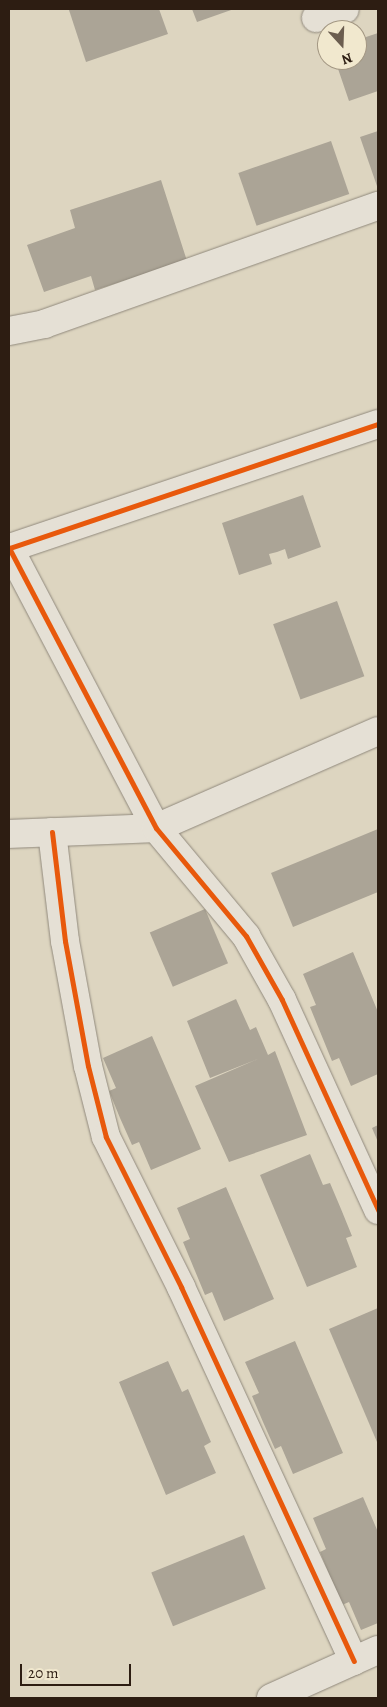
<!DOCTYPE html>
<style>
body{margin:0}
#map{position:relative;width:387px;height:1707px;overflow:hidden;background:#ddd5c0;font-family:Alegreya,serif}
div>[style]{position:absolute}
.building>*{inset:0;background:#aba496;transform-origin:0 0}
.roads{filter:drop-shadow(0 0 1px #90897c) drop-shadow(0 0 1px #90897c)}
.street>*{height:28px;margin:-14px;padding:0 14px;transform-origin:14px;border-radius:14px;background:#e5e0d5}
.cycleway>*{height:5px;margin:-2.5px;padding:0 2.5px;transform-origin:2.5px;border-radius:2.5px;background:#e8590c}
span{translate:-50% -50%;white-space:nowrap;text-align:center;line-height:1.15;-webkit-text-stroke:5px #f1e8ce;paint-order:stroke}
.frame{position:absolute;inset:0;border:10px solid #2d1d12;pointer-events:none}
.north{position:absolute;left:317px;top:20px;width:50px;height:50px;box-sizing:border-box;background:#f1e8ce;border:1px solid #a39783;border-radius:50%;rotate:160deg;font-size:14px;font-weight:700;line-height:20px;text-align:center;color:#2d1d12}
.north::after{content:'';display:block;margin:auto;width:18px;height:22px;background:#6b5d4f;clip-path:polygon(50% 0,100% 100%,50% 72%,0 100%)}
.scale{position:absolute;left:20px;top:1664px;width:111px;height:22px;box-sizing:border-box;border:2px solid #2d1d12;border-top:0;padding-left:6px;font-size:15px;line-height:18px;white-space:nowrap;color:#2d1d12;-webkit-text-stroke:4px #f1e8ce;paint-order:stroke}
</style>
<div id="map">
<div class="building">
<div style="clip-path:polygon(72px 9px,159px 9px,168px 34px,86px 62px,69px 10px)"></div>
<div style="clip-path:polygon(192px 9px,234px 9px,197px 22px)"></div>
<div style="clip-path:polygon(378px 33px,378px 91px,349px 101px,335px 60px,357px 60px,357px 40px)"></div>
<div style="clip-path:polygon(378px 131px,378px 189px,360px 137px)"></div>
<div style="left:331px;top:141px;width:56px;height:98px;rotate:71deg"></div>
<div style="clip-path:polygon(161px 180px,187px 261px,95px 290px,91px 276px,44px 292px,27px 245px,75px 228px,70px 210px)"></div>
<div style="clip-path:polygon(303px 495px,321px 547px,288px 559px,285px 549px,277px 552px,269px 554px,272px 564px,239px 575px,222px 523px)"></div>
<div style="left:337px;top:601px;width:80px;height:68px;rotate:70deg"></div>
<div style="clip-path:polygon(378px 829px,378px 892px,293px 927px,271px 873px)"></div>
<div style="left:205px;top:909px;width:59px;height:60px;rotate:67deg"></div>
<div style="clip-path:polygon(353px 952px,378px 1012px,378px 1074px,351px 1086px,339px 1058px,332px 1061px,310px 1007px,316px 1005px,303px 974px)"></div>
<div style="clip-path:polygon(236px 999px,250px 1030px,256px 1027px,268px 1055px,275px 1051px,307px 1135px,229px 1162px,195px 1086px,258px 1059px,210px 1078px,187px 1021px)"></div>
<div style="clip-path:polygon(152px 1036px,201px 1149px,151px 1170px,139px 1142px,132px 1145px,120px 1118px,109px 1091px,116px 1088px,103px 1058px)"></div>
<div style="clip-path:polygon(378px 1125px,378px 1142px,372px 1128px)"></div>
<div style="clip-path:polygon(310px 1154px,323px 1185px,330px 1183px,341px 1209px,352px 1236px,346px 1238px,357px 1267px,307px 1287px,260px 1175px)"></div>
<div style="clip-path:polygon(226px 1187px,274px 1299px,224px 1321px,212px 1292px,205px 1295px,183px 1242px,190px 1239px,177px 1208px)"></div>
<div style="clip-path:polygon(378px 1308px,378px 1441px,377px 1442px,329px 1329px)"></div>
<div style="clip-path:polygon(295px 1341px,343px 1453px,293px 1474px,281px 1446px,275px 1449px,263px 1422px,252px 1396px,259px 1393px,245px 1362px)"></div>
<div style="clip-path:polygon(168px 1361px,182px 1392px,188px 1389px,211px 1442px,204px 1446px,216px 1473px,166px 1495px,119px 1382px)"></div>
<div style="clip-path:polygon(363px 1497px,378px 1532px,378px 1623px,361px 1630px,349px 1602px,342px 1605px,331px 1579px,320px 1552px,326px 1549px,313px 1518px)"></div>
<div style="left:244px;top:1535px;width:58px;height:100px;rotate:68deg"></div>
</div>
<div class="roads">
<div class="street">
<div style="left:316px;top:18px;width:30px;rotate:-17deg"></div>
<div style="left:9px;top:331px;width:36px;rotate:-11deg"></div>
<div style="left:44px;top:324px;width:354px;rotate:-19.5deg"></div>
<div style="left:378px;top:424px;width:389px;rotate:161.4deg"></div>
<div style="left:9px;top:548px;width:316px;rotate:62.3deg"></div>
<div style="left:156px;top:828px;width:141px;rotate:50.2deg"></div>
<div style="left:246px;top:936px;width:73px;rotate:60.6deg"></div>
<div style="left:282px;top:1000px;width:231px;rotate:65.4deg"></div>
<div style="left:52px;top:832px;width:110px;rotate:83.2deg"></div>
<div style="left:65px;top:941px;width:127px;rotate:79.6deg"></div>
<div style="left:88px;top:1066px;width:73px;rotate:75.8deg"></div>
<div style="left:106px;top:1137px;width:168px;rotate:63.4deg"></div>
<div style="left:181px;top:1287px;width:412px;rotate:65.2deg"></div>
<div style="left:9px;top:834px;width:147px;rotate:-2.3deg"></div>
<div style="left:156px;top:828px;width:242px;rotate:-23.6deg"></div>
<div style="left:271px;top:1698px;width:117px;rotate:-24.2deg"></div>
</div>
</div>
<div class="cycleway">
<div style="left:378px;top:424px;width:389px;rotate:161.4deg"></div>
<div style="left:9px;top:548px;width:316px;rotate:62.3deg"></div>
<div style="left:156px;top:828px;width:141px;rotate:50.2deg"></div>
<div style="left:246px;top:936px;width:73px;rotate:60.6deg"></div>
<div style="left:282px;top:1000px;width:231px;rotate:65.4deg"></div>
<div style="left:52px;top:832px;width:110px;rotate:83.2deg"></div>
<div style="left:65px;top:941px;width:127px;rotate:79.6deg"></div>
<div style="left:88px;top:1066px;width:73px;rotate:75.8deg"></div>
<div style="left:106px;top:1137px;width:168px;rotate:63.4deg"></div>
<div style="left:181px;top:1287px;width:412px;rotate:65.2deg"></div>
</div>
<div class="frame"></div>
<div class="north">N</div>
<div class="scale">20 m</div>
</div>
